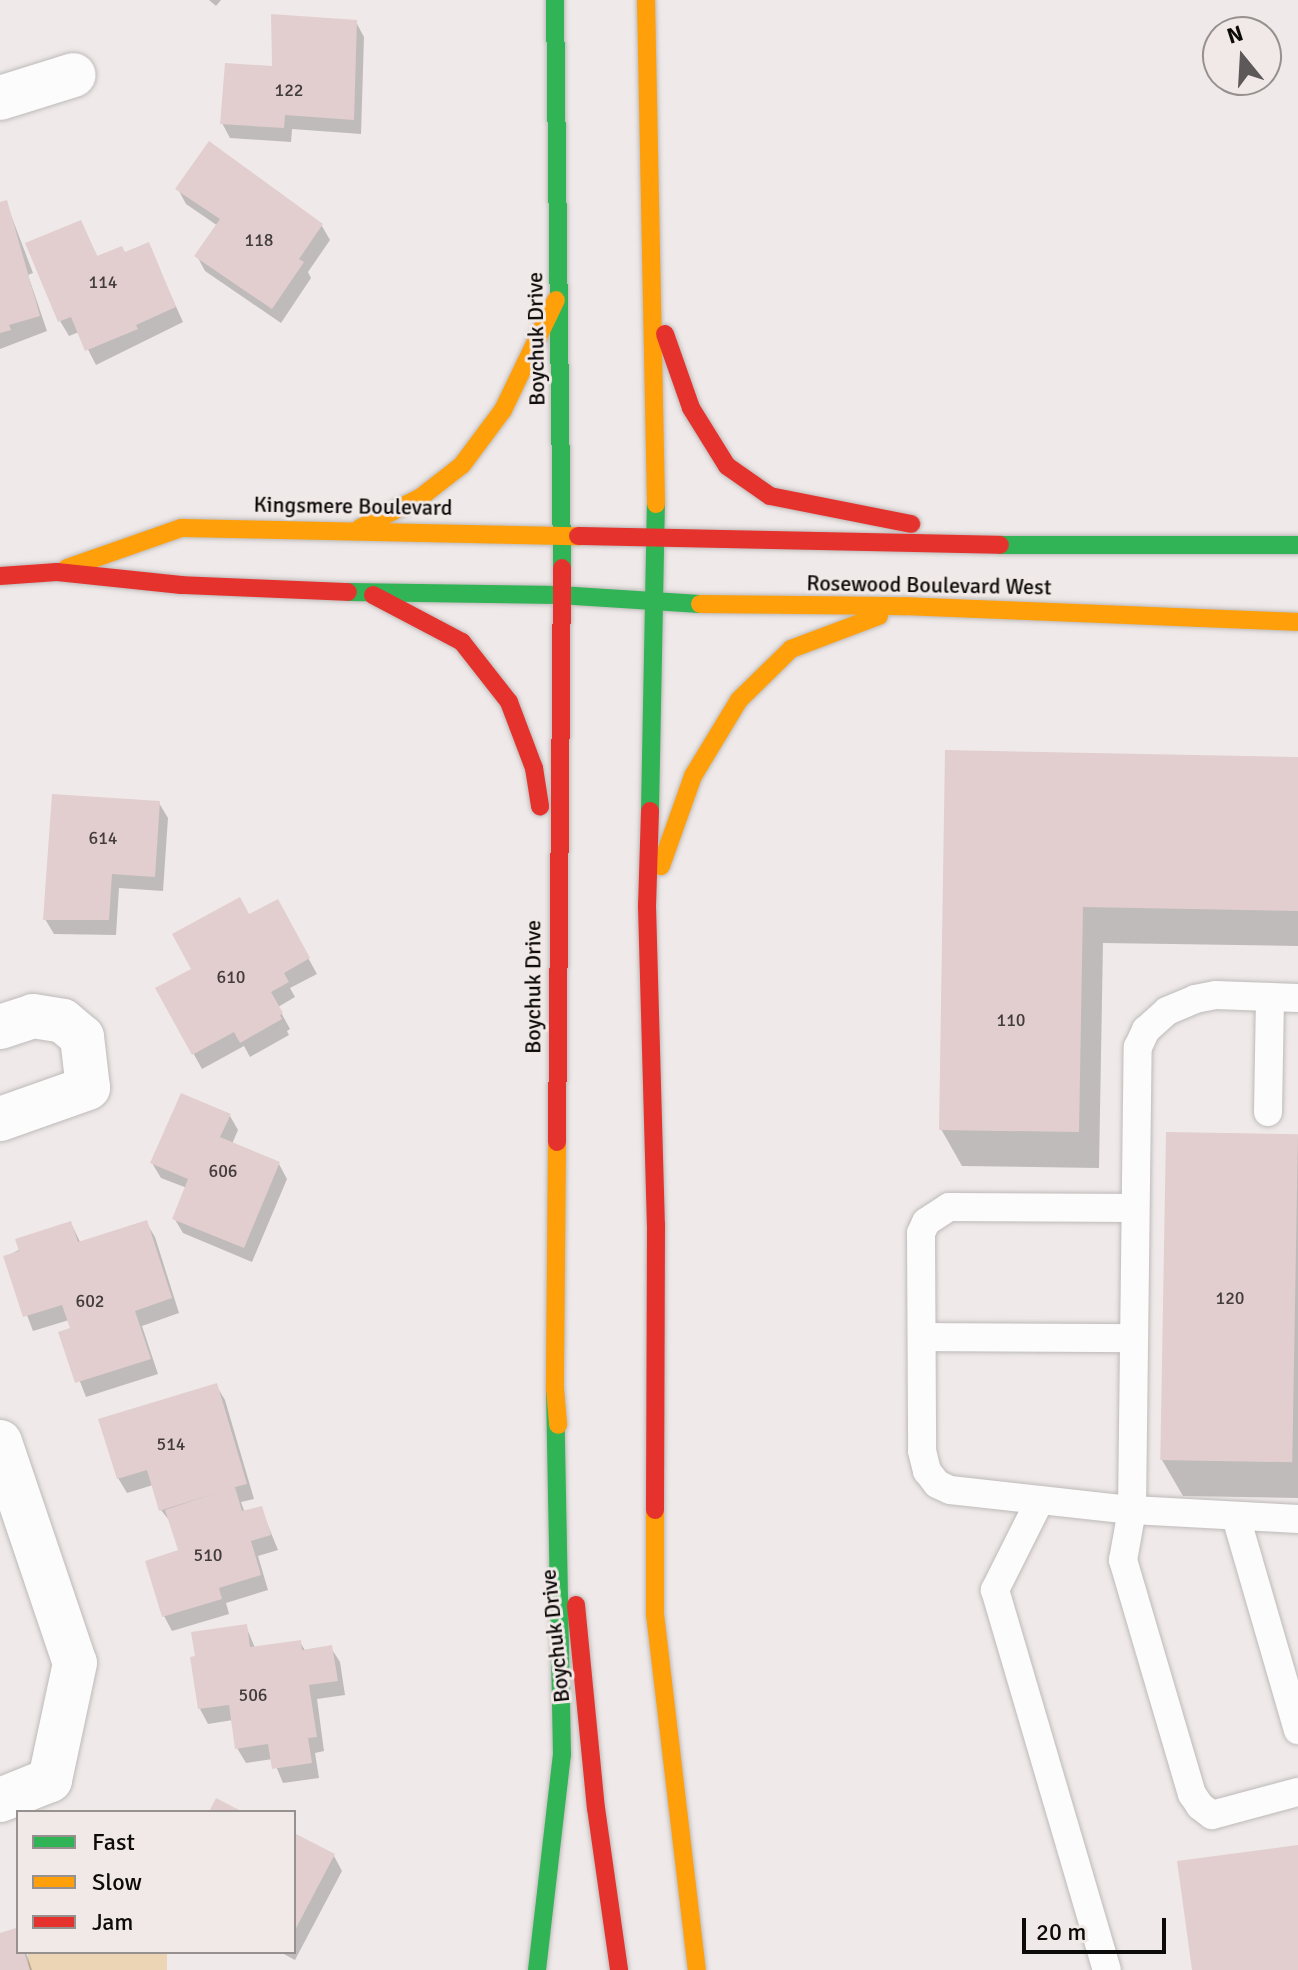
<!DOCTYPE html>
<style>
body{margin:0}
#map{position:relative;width:1298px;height:1970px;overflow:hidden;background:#efeae9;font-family:Signika,sans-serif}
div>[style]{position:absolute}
.green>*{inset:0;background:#ebd5b4;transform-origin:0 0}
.shadow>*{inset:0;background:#0003}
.building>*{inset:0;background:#e2cecf;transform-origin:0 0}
.roads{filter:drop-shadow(0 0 2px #bebab9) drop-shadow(0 0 2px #bebab9)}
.lane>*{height:28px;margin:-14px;padding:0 14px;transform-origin:14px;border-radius:14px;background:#fdfcfc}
.street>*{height:44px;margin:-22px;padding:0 22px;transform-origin:22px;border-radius:22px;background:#fdfcfc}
.fast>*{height:18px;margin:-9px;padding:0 9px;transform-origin:9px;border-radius:9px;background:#30b455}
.slow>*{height:18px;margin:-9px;padding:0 9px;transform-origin:9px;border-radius:9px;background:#ff9f0a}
.jam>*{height:18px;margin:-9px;padding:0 9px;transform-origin:9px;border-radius:9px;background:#e5322d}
span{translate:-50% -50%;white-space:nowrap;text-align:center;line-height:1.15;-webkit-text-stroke:6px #f1e9e7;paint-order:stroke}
.number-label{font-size:18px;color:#423c3b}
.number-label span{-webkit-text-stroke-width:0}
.street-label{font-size:22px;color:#0d0b0a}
.legend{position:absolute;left:16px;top:1810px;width:280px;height:144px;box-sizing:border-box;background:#f1e9e7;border:2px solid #96908f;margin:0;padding:10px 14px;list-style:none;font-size:24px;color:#0d0b0a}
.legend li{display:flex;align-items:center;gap:16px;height:40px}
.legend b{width:40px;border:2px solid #96908f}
.north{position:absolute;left:1202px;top:16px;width:80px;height:80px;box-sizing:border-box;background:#f1e9e7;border:2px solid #96908f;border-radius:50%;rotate:342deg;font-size:22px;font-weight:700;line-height:32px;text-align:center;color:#0d0b0a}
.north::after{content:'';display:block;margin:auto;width:28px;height:36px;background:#5c5958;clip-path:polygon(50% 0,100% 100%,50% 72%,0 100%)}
.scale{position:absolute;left:1022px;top:1918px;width:144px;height:36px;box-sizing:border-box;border:4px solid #0d0b0a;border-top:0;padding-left:10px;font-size:24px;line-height:28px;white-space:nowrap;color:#0d0b0a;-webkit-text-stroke:6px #f1e9e7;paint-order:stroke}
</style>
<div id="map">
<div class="green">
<div style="left:28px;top:1952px;width:139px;height:19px"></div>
</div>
<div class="shadow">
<div style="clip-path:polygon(209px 0,221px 0,216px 6px)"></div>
<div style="clip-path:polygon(273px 16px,356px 22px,364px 37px,361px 134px,292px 129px,291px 142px,230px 138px,222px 123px,273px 68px)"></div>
<div style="clip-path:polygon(178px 189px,322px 226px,330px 240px,308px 272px,311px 278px,281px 323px,205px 271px,197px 256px,218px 226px,186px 204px)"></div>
<div style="clip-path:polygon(6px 202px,33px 273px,28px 275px,47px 331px,0 349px,0 204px)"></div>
<div style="clip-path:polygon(81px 222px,98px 258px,125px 254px,148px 245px,183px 322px,96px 365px,79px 332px,69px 336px,60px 321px)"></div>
<div style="clip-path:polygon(947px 752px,1298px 759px,1298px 946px,1103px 943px,1099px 1168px,962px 1166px,941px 1129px)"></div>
<div style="clip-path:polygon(159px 803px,168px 818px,163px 891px,119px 888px,116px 935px,54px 934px,45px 919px)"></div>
<div style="clip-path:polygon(277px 902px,317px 974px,290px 988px,295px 997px,278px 1007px,290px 1029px,287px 1031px,289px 1035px,250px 1057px,244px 1046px,202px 1069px,158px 989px,193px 970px,249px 917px)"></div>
<div style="clip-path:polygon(230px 1116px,238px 1130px,232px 1144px,279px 1164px,287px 1179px,252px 1262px,183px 1233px,174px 1218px,187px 1188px,161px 1178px,152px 1163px)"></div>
<div style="clip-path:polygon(1298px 1137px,1298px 1498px,1183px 1496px,1162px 1460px)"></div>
<div style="clip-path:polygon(146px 1222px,155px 1237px,179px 1313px,142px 1326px,158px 1374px,86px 1397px,61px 1333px,73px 1329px,69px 1320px,33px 1331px,5px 1257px,71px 1223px,81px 1244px)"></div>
<div style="clip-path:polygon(216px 1385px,225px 1400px,254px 1499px,241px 1502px,245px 1513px,261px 1508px,278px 1550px,258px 1556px,268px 1590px,226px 1603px,229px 1614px,172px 1631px,164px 1616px,180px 1552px,172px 1524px,161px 1510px,153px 1485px,127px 1493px,118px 1478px)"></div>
<div style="clip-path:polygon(246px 1626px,255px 1648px,300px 1642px,306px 1652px,331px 1648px,340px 1662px,345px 1695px,317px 1699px,324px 1751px,315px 1753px,319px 1778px,283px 1783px,273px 1759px,246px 1763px,237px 1748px,233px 1720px,208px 1724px,200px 1709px)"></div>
<div style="clip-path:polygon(294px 1835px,334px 1856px,342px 1871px,295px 1960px,280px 1952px,294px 1952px)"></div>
<div style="clip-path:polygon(15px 1930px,18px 1952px,26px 1952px,32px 1970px,0 1970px,0 1935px)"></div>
</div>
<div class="building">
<div style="clip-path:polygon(271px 14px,357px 20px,354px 120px,285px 115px,284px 128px,220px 124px,225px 63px,272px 66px)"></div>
<div style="clip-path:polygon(209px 141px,323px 224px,299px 259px,304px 262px,272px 309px,194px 256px,220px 219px,175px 189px)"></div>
<div style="clip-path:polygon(7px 200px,40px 316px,9px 325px,11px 330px,0 333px,0 202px)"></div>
<div style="clip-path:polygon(81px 220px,97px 256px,122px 246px,125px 252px,149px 242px,176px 307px,136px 325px,138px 329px,85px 351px,71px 317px,58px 322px,25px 243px)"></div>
<div style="clip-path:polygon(945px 750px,1298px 757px,1298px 911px,1083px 907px,1079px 1132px,939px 1130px)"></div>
<div style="clip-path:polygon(52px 794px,160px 801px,155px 877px,112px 874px,109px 920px,43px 920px)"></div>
<div style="clip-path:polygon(240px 897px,249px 914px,278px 899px,310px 958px,284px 973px,289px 982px,271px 992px,283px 1013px,280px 1015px,282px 1019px,240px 1043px,234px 1032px,192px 1055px,155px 988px,191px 969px,172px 934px)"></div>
<div style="clip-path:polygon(181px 1093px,231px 1114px,220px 1137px,280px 1162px,244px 1248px,172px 1219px,188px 1179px,150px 1163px)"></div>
<div style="left:1166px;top:1132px;width:132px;height:328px;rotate:1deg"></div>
<div style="clip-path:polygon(147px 1220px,172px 1298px,135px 1311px,151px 1359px,75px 1383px,58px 1332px,70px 1328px,62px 1305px,23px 1317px,3px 1256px,19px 1251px,15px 1239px,71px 1221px,78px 1242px)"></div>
<div style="clip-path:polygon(217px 1383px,247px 1484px,235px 1487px,242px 1511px,262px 1506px,271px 1535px,251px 1541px,261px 1575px,219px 1588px,222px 1599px,162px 1617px,145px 1561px,178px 1550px,165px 1510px,216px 1493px,159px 1511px,147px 1470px,117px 1479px,98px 1419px)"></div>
<div style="clip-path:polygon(247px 1624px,250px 1647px,301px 1640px,302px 1650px,332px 1645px,338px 1681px,309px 1685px,317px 1737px,308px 1738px,312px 1763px,272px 1769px,268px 1744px,235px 1749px,229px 1705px,198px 1709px,190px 1657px,195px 1656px,191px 1632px)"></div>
<div style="clip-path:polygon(216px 1798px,243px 1812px,209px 1812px)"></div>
<div style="clip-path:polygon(294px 1833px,335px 1854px,294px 1932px)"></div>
<div style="clip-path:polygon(1298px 1845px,1298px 1970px,1192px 1970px,1177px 1861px)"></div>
<div style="clip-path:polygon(16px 1928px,18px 1952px,24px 1952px,30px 1970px,0 1970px,0 1933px)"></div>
</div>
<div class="roads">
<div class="lane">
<div style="left:1268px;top:1112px;width:115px;rotate:-89deg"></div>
<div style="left:1135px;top:1208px;width:186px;rotate:-179.7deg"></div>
<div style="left:949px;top:1207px;width:27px;rotate:147deg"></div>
<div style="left:926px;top:1222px;width:12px;rotate:114deg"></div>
<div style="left:921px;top:1233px;width:218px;rotate:89.7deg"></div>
<div style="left:922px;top:1451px;width:21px;rotate:76deg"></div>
<div style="left:927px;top:1471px;width:16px;rotate:52deg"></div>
<div style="left:937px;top:1484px;width:14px;rotate:25deg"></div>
<div style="left:950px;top:1490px;width:183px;rotate:6.3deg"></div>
<div style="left:1132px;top:1510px;width:463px;rotate:-89.3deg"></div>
<div style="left:1138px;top:1047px;width:19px;rotate:-65deg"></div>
<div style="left:1146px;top:1030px;width:28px;rotate:-42deg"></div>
<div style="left:1167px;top:1011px;width:30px;rotate:-23deg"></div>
<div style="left:1195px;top:999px;width:21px;rotate:-11deg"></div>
<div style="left:1216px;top:995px;width:82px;rotate:2.1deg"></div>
<div style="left:922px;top:1337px;width:212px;rotate:0.3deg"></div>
<div style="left:1040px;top:1500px;width:101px;rotate:116.6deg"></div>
<div style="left:995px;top:1590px;width:396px;rotate:73.6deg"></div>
<div style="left:1236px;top:1517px;width:222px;rotate:73.8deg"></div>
<div style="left:1298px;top:1519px;width:166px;rotate:-176.9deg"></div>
<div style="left:1132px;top:1510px;width:51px;rotate:100.2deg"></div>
<div style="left:1123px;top:1560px;width:244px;rotate:73.6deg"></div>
<div style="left:1192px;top:1794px;width:14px;rotate:56deg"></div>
<div style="left:1200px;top:1806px;width:15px;rotate:37deg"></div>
<div style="left:1212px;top:1815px;width:89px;rotate:-15deg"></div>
</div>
<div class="street">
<div style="left:0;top:98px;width:77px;rotate:-17.3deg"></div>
<div style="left:0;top:1027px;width:35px;rotate:-18deg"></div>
<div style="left:33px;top:1016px;width:30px;rotate:9deg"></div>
<div style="left:63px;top:1021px;width:25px;rotate:40deg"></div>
<div style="left:82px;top:1037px;width:51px;rotate:83.3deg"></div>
<div style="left:88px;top:1088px;width:93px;rotate:160.6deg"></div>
<div style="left:0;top:1442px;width:233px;rotate:71.3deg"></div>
<div style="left:75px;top:1663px;width:120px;rotate:102.1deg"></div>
<div style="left:50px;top:1780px;width:54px;rotate:158.2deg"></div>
</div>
<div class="fast">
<div style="left:555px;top:0;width:568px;rotate:89.29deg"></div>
<div style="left:1000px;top:545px;width:298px"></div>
<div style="left:348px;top:592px;width:211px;rotate:0.8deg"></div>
<div style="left:559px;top:595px;width:141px;rotate:3.7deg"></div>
<div style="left:650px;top:811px;width:307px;rotate:-88.9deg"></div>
<div style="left:537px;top:1970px;width:216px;rotate:-83.4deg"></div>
<div style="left:562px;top:1755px;width:366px;rotate:-91.1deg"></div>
</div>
<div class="slow">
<div style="left:646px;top:0;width:504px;rotate:88.86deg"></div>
<div style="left:360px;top:528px;width:68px;rotate:-26.9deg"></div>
<div style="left:421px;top:497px;width:52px;rotate:-38deg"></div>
<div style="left:462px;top:465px;width:69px;rotate:-53.3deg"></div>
<div style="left:503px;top:410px;width:122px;rotate:-64.3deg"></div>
<div style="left:67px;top:568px;width:121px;rotate:-19.3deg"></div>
<div style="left:181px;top:528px;width:397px;rotate:1.2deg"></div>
<div style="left:700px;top:604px;width:205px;rotate:0.6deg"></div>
<div style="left:905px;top:606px;width:393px;rotate:2.3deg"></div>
<div style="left:661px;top:866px;width:96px;rotate:-70.4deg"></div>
<div style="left:693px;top:776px;width:89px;rotate:-58.8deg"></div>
<div style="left:739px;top:700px;width:73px;rotate:-44.4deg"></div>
<div style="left:791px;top:649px;width:94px;rotate:-20.6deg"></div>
<div style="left:557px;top:1142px;width:247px;rotate:90.5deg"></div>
<div style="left:555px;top:1389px;width:36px;rotate:85deg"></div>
<div style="left:655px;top:1510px;width:104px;rotate:90deg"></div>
<div style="left:655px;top:1614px;width:358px;rotate:83.3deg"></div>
</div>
<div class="jam">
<div style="left:665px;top:334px;width:78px;rotate:70.6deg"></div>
<div style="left:691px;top:408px;width:68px;rotate:58.2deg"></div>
<div style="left:727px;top:466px;width:52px;rotate:34.9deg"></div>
<div style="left:770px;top:496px;width:144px;rotate:11.2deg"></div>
<div style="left:578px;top:536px;width:422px;rotate:1.2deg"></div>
<div style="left:0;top:576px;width:57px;rotate:-4deg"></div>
<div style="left:57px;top:572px;width:125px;rotate:6deg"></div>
<div style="left:181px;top:585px;width:167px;rotate:2.4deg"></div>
<div style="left:373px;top:595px;width:101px;rotate:27.8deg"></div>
<div style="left:462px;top:642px;width:76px;rotate:51.9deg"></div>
<div style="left:509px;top:702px;width:71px;rotate:69.3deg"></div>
<div style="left:534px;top:768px;width:39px;rotate:81deg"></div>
<div style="left:650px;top:811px;width:95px;rotate:91.8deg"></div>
<div style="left:647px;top:906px;width:319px;rotate:88.4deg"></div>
<div style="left:656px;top:1225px;width:285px;rotate:90.2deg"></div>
<div style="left:557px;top:1142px;width:574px;rotate:-89.5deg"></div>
<div style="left:576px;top:1605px;width:204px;rotate:84.4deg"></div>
<div style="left:596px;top:1808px;width:164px;rotate:81.9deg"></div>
</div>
</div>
<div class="number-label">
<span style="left:289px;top:90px">122</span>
<span style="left:259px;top:240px">118</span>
<span style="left:103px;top:282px">114</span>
<span style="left:103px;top:838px">614</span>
<span style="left:231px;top:977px">610</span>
<span style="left:1011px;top:1020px">110</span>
<span style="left:223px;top:1171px">606</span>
<span style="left:1230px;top:1298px">120</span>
<span style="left:90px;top:1301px">602</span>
<span style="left:171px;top:1444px">514</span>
<span style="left:208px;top:1555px">510</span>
<span style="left:253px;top:1695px">506</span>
</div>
<div class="street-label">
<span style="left:536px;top:339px;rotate:-91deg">Boychuk Drive</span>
<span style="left:353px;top:506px;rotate:1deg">Kingsmere Boulevard</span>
<span style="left:929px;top:585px;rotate:1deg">Rosewood Boulevard West</span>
<span style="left:533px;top:987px;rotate:-90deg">Boychuk Drive</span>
<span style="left:555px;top:1636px;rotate:-96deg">Boychuk Drive</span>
</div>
<ul class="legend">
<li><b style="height:10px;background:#30b455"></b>Fast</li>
<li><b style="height:10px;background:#ff9f0a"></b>Slow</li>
<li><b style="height:10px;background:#e5322d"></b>Jam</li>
</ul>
<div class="north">N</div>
<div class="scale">20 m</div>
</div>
